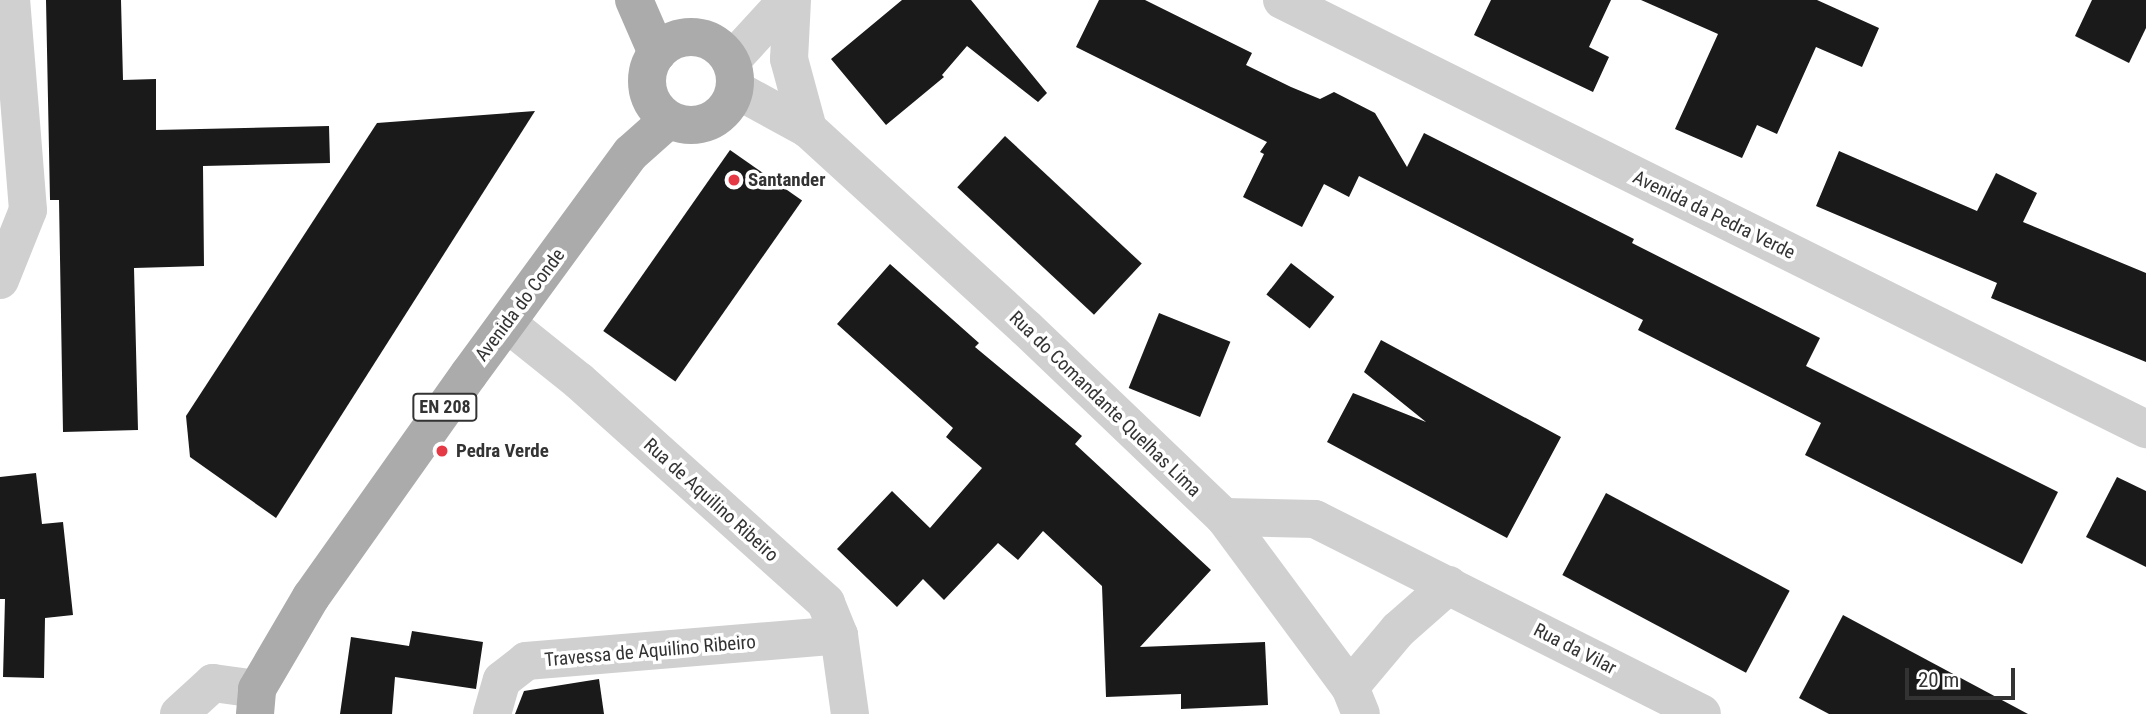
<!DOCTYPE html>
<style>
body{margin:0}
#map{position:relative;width:2146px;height:714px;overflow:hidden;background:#fff;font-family:"Roboto Condensed",sans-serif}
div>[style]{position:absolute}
.building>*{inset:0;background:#1a1a1a;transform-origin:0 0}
.minor>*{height:38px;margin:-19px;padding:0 19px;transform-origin:19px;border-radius:19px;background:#d0d0d0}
.tertiary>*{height:38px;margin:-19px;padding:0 19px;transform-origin:19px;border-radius:19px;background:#d0d0d0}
.primary>*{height:38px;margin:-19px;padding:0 19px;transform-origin:19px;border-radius:19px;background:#ababab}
.primary>.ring{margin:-19px;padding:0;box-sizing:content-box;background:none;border:38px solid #ababab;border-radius:50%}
.dots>*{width:19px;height:19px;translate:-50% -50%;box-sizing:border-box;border:4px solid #fff;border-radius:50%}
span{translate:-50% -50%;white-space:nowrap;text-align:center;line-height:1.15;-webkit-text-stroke:7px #fff;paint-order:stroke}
.shield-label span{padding:2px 5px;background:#fff;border:2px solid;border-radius:5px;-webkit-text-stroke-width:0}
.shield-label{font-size:18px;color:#333;font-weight:700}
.poi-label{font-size:19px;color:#333;font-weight:700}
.left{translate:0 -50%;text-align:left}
.street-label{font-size:19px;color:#333}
.scale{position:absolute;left:1905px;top:668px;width:110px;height:32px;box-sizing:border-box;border:4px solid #333;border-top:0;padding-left:9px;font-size:21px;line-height:24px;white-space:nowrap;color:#333;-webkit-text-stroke:5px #fff;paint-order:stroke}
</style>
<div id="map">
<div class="building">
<div style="clip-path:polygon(46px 0,121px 0,123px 80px,156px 79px,156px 130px,329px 126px,330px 163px,203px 166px,204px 266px,134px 268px,138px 430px,63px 432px,59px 200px,50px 200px)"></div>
<div style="clip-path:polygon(902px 0,971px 0,1047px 93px,1038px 102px,967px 46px,942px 75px,944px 77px,886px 125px,831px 59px)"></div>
<div style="clip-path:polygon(1099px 0,1145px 0,1252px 53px,1246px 65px,1291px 87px,1320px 99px,1334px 92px,1375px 113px,1407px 167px,1424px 133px,1634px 239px,1632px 243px,1820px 338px,1806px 366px,2058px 492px,2022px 564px,1805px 455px,1821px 423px,1638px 330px,1643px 320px,1359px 176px,1349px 197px,1324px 184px,1302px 227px,1243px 197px,1264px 154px,1260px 152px,1267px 142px,1076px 47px)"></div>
<div style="clip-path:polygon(1491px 0,1611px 0,1589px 47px,1609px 57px,1593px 92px,1474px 35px)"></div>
<div style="clip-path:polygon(1641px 0,1817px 0,1879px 28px,1862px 67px,1816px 47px,1777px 134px,1757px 125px,1742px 158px,1675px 129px,1718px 34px)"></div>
<div style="clip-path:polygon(2092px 0,2146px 0,2146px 28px,2129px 63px,2075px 36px)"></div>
<div style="clip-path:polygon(535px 111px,276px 518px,190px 457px,186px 416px,377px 123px)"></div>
<div style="left:1005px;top:136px;width:187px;height:70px;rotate:43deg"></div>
<div style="left:730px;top:150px;width:88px;height:221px;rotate:35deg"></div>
<div style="clip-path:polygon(1839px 151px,1977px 211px,1996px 173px,2037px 193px,2023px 222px,2146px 273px,2146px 362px,1991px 298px,1997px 283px,1816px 206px)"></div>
<div style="left:1291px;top:263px;width:55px;height:40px;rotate:38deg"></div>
<div style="clip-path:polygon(890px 264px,979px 343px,975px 347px,1082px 436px,1075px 444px,1211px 570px,1140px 647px,1265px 642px,1268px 705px,1181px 709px,1181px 694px,1106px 697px,1102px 586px,1043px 531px,1018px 560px,998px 543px,944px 600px,923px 579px,897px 607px,837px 549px,892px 491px,930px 528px,982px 468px,946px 437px,953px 428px,837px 324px)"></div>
<div style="left:1159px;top:313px;width:77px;height:81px;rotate:22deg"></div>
<div style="clip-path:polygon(1381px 340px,1561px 437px,1507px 538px,1327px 442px,1353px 393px,1426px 422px,1364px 372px)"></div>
<div style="clip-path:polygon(36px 473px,42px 524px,63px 522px,73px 615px,45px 618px,44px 678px,3px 677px,5px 599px,0 599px,0 477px)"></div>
<div style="clip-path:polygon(2117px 477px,2146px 491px,2146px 567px,2086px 537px)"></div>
<div style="left:1606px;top:493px;width:208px;height:93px;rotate:28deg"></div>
<div style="clip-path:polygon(1843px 615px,2028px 714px,1829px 714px,1799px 698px)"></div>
<div style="clip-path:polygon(412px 631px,483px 642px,476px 689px,395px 677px,392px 714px,340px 714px,351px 637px,409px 646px)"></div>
<div style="clip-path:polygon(599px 679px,604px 714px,515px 714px,524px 691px)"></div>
</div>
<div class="minor">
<div style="left:792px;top:0;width:59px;rotate:92.9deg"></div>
<div style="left:789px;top:59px;width:73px;rotate:74.8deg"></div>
<div style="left:1282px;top:0;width:965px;rotate:26.41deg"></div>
<div style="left:735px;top:89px;width:83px;rotate:28.7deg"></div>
<div style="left:808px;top:129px;width:295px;rotate:42.4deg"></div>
<div style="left:1026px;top:328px;width:274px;rotate:43.7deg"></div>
<div style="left:1224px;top:517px;width:212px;rotate:53.5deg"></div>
<div style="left:1350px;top:687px;width:29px;rotate:68deg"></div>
<div style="left:0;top:280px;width:75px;rotate:-68.2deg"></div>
<div style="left:28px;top:210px;width:211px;rotate:-94.6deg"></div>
<div style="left:508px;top:324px;width:91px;rotate:38.8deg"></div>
<div style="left:579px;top:381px;width:332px;rotate:41.9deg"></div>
<div style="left:826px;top:603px;width:35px;rotate:68deg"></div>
<div style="left:839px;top:635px;width:80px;rotate:82.1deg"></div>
<div style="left:1224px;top:517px;width:91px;rotate:1.3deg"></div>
<div style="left:1315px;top:519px;width:433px;rotate:26.7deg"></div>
<div style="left:1350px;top:687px;width:75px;rotate:-49.9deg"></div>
<div style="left:1398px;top:630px;width:68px;rotate:-41.4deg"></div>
<div style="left:179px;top:714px;width:46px;rotate:-42.4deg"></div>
<div style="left:213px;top:683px;width:44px;rotate:7.8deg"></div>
<div style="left:492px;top:714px;width:35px;rotate:-74deg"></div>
<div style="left:502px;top:680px;width:31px;rotate:-38deg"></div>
<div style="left:526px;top:661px;width:314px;rotate:-4.7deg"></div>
</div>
<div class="tertiary">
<div style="left:731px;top:61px;width:83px;rotate:-47.4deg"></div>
</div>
<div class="primary">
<div style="left:634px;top:0;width:58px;rotate:66.5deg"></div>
<div class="ring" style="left:647px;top:37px;width:50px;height:50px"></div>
<div style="left:255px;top:714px;width:25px;rotate:-85deg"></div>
<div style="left:257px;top:689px;width:107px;rotate:-59.6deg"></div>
<div style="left:311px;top:597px;width:273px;rotate:-54.7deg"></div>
<div style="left:469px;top:374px;width:274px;rotate:-53.8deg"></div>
<div style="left:631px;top:153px;width:50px;rotate:-41.7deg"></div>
</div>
<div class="dots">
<div style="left:734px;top:180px;background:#e63946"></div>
<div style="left:442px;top:451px;background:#e63946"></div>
</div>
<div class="shield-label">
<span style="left:445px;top:407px">EN 208</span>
</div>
<div class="poi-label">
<span class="left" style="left:748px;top:180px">Santander</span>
<span class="left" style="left:456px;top:451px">Pedra Verde</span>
</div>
<div class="street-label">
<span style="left:1714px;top:215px;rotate:26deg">Avenida da Pedra Verde</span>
<span style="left:520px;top:305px;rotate:-53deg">Avenida do Conde</span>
<span style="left:1105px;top:404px;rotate:44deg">Rua do Comandante Quelhas Lima</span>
<span style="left:711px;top:500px;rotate:42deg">Rua de Aquilino Ribeiro</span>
<span style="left:1575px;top:649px;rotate:27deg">Rua da Vilar</span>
<span style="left:650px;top:651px;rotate:-5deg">Travessa de Aquilino Ribeiro</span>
</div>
<div class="scale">20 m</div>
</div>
